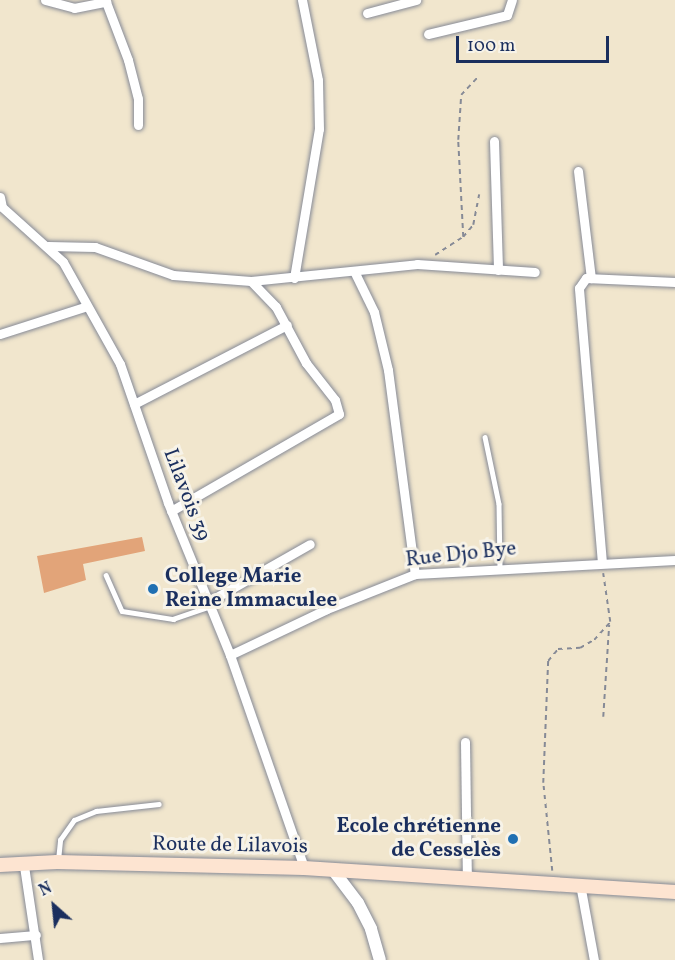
<!DOCTYPE html>
<meta charset="utf-8">
<style>
body{margin:0}
#map{position:relative;width:675px;height:960px;overflow:hidden;background:#f1e6cd;font-family:Vollkorn,serif}
div>[style]{position:absolute}
.building>*{inset:0;background:#e2a479}
.path>*{height:1.5px;margin-top:-0.75px;transform-origin:0;background:repeating-linear-gradient(90deg,#868a96 0 4.5px,transparent 0 9px)}
.roads{filter:drop-shadow(0 0 2px #868a96) drop-shadow(0 0 2px #868a96)}
.service>*{height:4.5px;margin:-2.25px;padding:0 2.25px;transform-origin:2.25px;border-radius:2.25px;background:#fff}
.minor>*{height:9px;margin:-4.5px;padding:0 4.5px;transform-origin:4.5px;border-radius:4.5px;background:#fff}
.tertiary>*{height:12px;margin:-6px;padding:0 6px;transform-origin:6px;border-radius:6px;background:#fff}
.secondary>*{height:14px;margin:-7px;padding:0 7px;transform-origin:7px;border-radius:7px;background:#fde4d1}
.dots>*{width:16px;height:16px;translate:-50% -50%;box-sizing:border-box;border:3px solid #f7f3e8;border-radius:50%}
span{translate:-50% -50%;white-space:nowrap;text-align:center;line-height:1.15;-webkit-text-stroke:6px #f7f3e8;paint-order:stroke}
.street-label{font-size:21px;color:#1b2f5e}
.poi-label{font-size:21px;color:#1b2f5e;font-weight:700}
.left{translate:0 -50%;text-align:left}
.right{translate:-100% -50%;text-align:right}
.north{position:absolute;left:24px;top:876px;width:60px;height:60px;-webkit-text-stroke:4px #f7f3e8;paint-order:stroke;rotate:333deg;font-size:16px;font-weight:700;line-height:24px;text-align:center;color:#1b2f5e}
.north::after{content:'';display:block;margin:auto;width:21px;height:27px;background:#1b2f5e;clip-path:polygon(50% 0,100% 100%,50% 72%,0 100%)}
.scale{position:absolute;left:456px;top:36px;width:153px;height:27px;box-sizing:border-box;border:3px solid #1b2f5e;border-top:0;padding-left:8px;font-size:18px;line-height:21px;white-space:nowrap;color:#1b2f5e;-webkit-text-stroke:4px #f7f3e8;paint-order:stroke}
</style>
<div id="map">
<div class="building">
<div style="clip-path:polygon(142px 537px,145px 551px,83px 564px,86px 580px,44px 593px,37px 556px)"></div>
</div>
<div class="path">
<div style="left:463px;top:237px;width:97px;rotate:-93deg"></div>
<div style="left:458px;top:140px;width:45px;rotate:-86.2deg"></div>
<div style="left:461px;top:95px;width:23px;rotate:-47deg"></div>
<div style="left:435px;top:255px;width:33px;rotate:-33deg"></div>
<div style="left:463px;top:237px;width:16px;rotate:-50deg"></div>
<div style="left:473px;top:225px;width:31px;rotate:-79deg"></div>
<div style="left:603px;top:717px;width:92px;rotate:-86.3deg"></div>
<div style="left:552px;top:871px;width:88px;rotate:-95.8deg"></div>
<div style="left:543px;top:783px;width:122px;rotate:-87.7deg"></div>
<div style="left:548px;top:661px;width:16px;rotate:-50deg"></div>
<div style="left:558px;top:649px;width:22px;rotate:-3deg"></div>
<div style="left:580px;top:648px;width:16px;rotate:-30deg"></div>
<div style="left:594px;top:640px;width:24px;rotate:-48deg"></div>
<div style="left:610px;top:622px;width:49px;rotate:-98.3deg"></div>
</div>
<div class="roads">
<div class="service">
<div style="left:485px;top:437px;width:68px;rotate:78.2deg"></div>
<div style="left:499px;top:504px;width:63px;rotate:89.1deg"></div>
<div style="left:106px;top:575px;width:39px;rotate:66deg"></div>
<div style="left:122px;top:611px;width:52px;rotate:8.9deg"></div>
<div style="left:173px;top:619px;width:39px;rotate:-19deg"></div>
<div style="left:58px;top:860px;width:20px;rotate:-84deg"></div>
<div style="left:60px;top:840px;width:24px;rotate:-55deg"></div>
<div style="left:74px;top:820px;width:24px;rotate:-22deg"></div>
<div style="left:96px;top:811px;width:63px;rotate:-6.3deg"></div>
</div>
<div class="minor">
<div style="left:45px;top:0;width:30px;rotate:15deg"></div>
<div style="left:74px;top:8px;width:33px;rotate:-11deg"></div>
<div style="left:106px;top:2px;width:62px;rotate:69.2deg"></div>
<div style="left:128px;top:60px;width:40px;rotate:75.6deg"></div>
<div style="left:138px;top:99px;width:26px;rotate:90deg"></div>
<div style="left:367px;top:13px;width:51px;rotate:-14.9deg"></div>
<div style="left:428px;top:34px;width:81px;rotate:-13.5deg"></div>
<div style="left:507px;top:15px;width:16px;rotate:-72deg"></div>
<div style="left:494px;top:141px;width:129px;rotate:88.2deg"></div>
<div style="left:578px;top:171px;width:108px;rotate:83.1deg"></div>
<div style="left:0;top:197px;width:10px;rotate:79deg"></div>
<div style="left:2px;top:207px;width:82px;rotate:42deg"></div>
<div style="left:63px;top:262px;width:117px;rotate:60.8deg"></div>
<div style="left:120px;top:364px;width:147px;rotate:70.9deg"></div>
<div style="left:168px;top:503px;width:164px;rotate:67.8deg"></div>
<div style="left:230px;top:655px;width:225px;rotate:70.8deg"></div>
<div style="left:48px;top:246px;width:47px;rotate:1.2deg"></div>
<div style="left:95px;top:247px;width:83px;rotate:19.7deg"></div>
<div style="left:173px;top:275px;width:78px;rotate:4.4deg"></div>
<div style="left:251px;top:281px;width:167px;rotate:-5.8deg"></div>
<div style="left:417px;top:264px;width:118px;rotate:3.9deg"></div>
<div style="left:354px;top:271px;width:46px;rotate:64deg"></div>
<div style="left:374px;top:312px;width:60px;rotate:76.4deg"></div>
<div style="left:388px;top:370px;width:206px;rotate:82.5deg"></div>
<div style="left:294px;top:278px;width:151px;rotate:-80.5deg"></div>
<div style="left:319px;top:129px;width:49px;rotate:-91.2deg"></div>
<div style="left:318px;top:80px;width:82px;rotate:-101.3deg"></div>
<div style="left:0;top:334px;width:91px;rotate:-17.8deg"></div>
<div style="left:134px;top:404px;width:172px;rotate:-27.3deg"></div>
<div style="left:171px;top:511px;width:194px;rotate:-30deg"></div>
<div style="left:339px;top:414px;width:15px;rotate:-106deg"></div>
<div style="left:335px;top:400px;width:47px;rotate:-128.1deg"></div>
<div style="left:306px;top:363px;width:64px;rotate:-118.2deg"></div>
<div style="left:276px;top:307px;width:36px;rotate:-134deg"></div>
<div style="left:602px;top:563px;width:276px;rotate:-94.8deg"></div>
<div style="left:579px;top:288px;width:12px;rotate:-55deg"></div>
<div style="left:586px;top:278px;width:89px;rotate:2.6deg"></div>
<div style="left:208px;top:602px;width:117px;rotate:-29.6deg"></div>
<div style="left:230px;top:655px;width:107px;rotate:-25.4deg"></div>
<div style="left:327px;top:609px;width:95px;rotate:-21.7deg"></div>
<div style="left:415px;top:574px;width:260px;rotate:-3.1deg"></div>
<div style="left:465px;top:742px;width:138px;rotate:89.2deg"></div>
<div style="left:24px;top:866px;width:95px;rotate:81.5deg"></div>
<div style="left:580px;top:884px;width:77px;rotate:79.6deg"></div>
<div style="left:0;top:938px;width:36px;rotate:-5deg"></div>
</div>
<div class="tertiary">
<div style="left:333px;top:870px;width:41px;rotate:52.9deg"></div>
<div style="left:358px;top:903px;width:29px;rotate:63deg"></div>
<div style="left:371px;top:929px;width:32px;rotate:74deg"></div>
</div>
<div class="secondary">
<div style="left:0;top:865px;width:57px;rotate:-3deg"></div>
<div style="left:57px;top:862px;width:247px;rotate:1.4deg"></div>
<div style="left:304px;top:868px;width:372px;rotate:3.7deg"></div>
</div>
</div>
<div class="dots">
<div style="left:153px;top:589px;background:#1f6fb2"></div>
<div style="left:513px;top:839px;background:#1f6fb2"></div>
</div>
<div class="street-label">
<span style="left:186px;top:495px;rotate:69deg">Lilavois 39</span>
<span style="left:461px;top:555px;rotate:-6deg">Rue Djo Bye</span>
<span style="left:230px;top:846px;rotate:1deg">Route de Lilavois</span>
</div>
<div class="poi-label">
<span class="left" style="left:165px;top:589px">College Marie<br>Reine Immaculee</span>
<span class="right" style="left:501px;top:839px">Ecole chrétienne<br>de Cesselès</span>
</div>
<div class="north">N</div>
<div class="scale">100 m</div>
</div>
